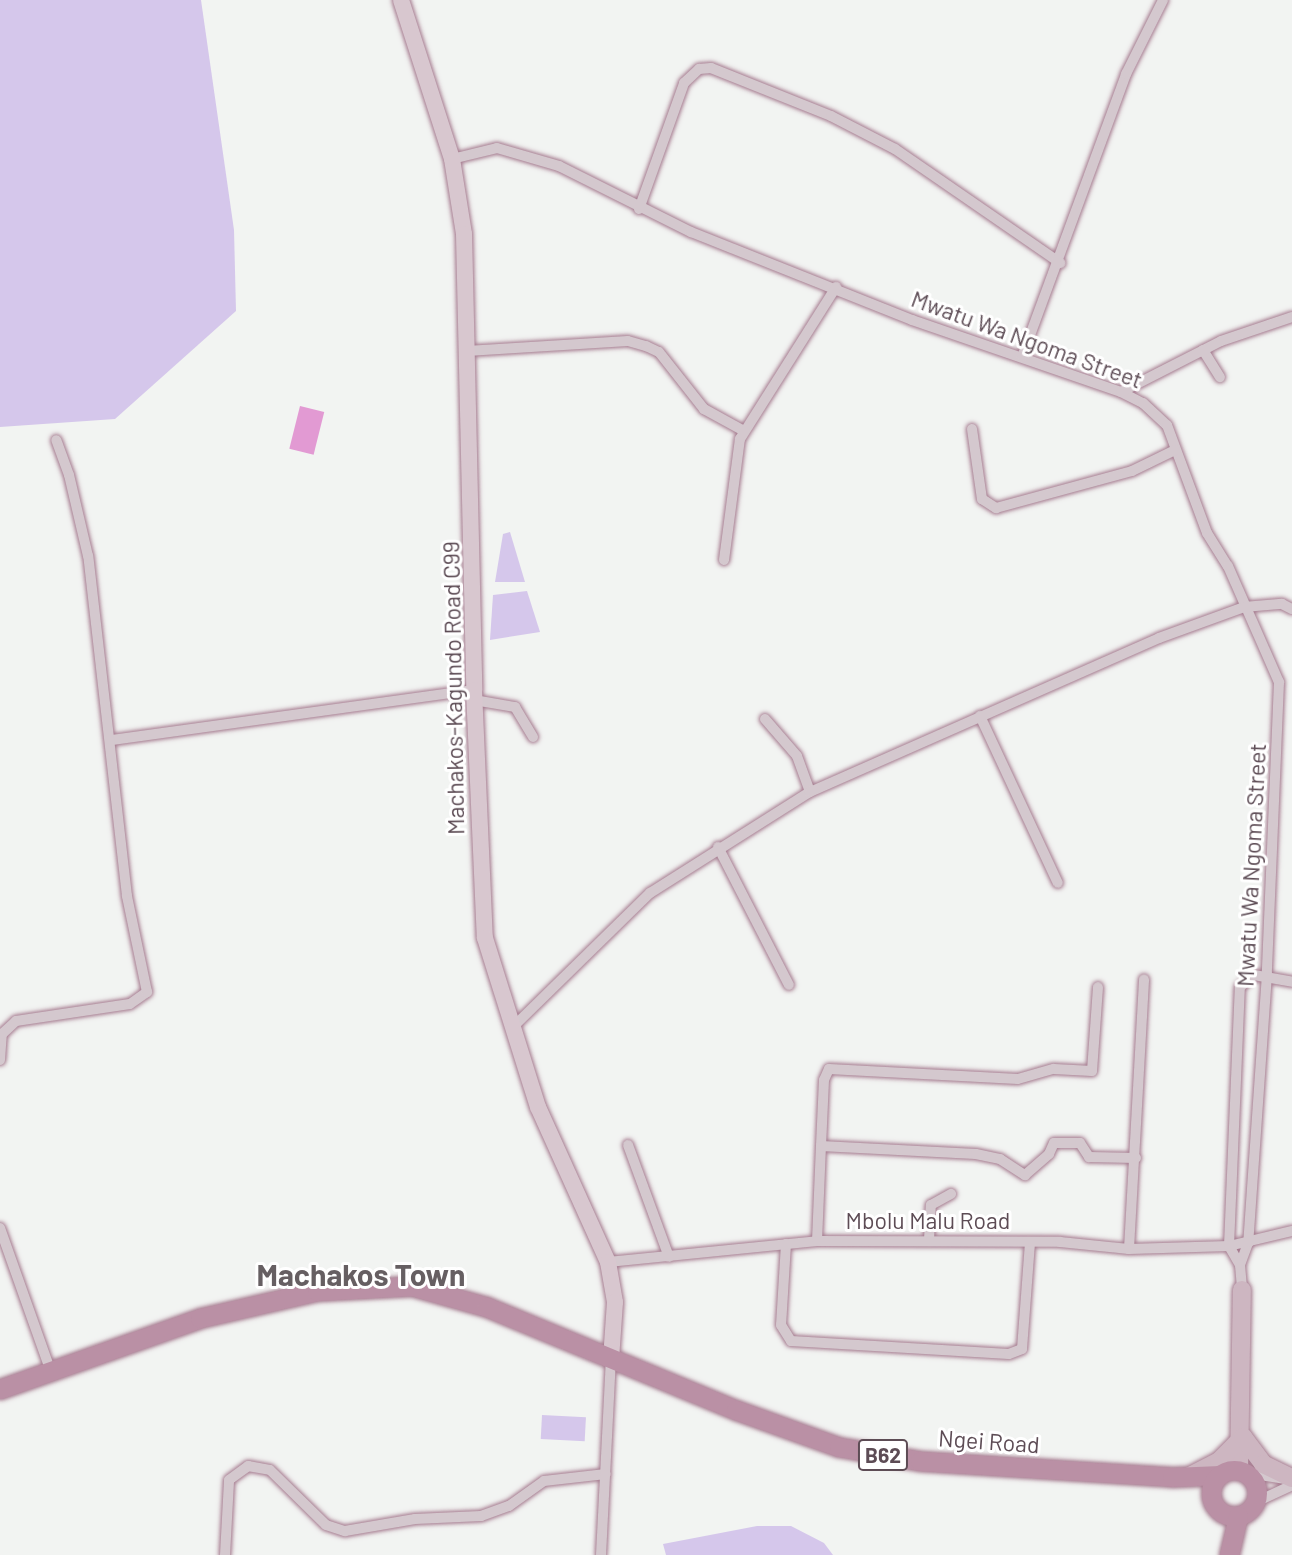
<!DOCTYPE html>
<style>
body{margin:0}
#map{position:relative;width:1292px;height:1555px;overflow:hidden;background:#f2f4f2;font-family:Barlow,sans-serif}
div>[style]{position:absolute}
.green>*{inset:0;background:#d5c7eb;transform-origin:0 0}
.water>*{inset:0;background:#e29ad3;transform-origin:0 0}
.roads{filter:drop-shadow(0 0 2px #a67c90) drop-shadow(0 0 2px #a67c90)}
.street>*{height:10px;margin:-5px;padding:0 5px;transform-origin:5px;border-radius:5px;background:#d4c8ce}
.secondary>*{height:16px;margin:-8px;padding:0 8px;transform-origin:8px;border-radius:8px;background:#d8c7cf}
.primary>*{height:18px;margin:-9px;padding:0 9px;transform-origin:9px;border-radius:9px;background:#cdb6c1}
.highway>*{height:19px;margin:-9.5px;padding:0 9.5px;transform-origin:9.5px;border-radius:9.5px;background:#ba90a5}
.highway>.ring{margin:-9.5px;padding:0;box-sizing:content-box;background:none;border:19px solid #ba90a5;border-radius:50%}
span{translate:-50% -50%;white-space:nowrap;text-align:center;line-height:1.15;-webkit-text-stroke:6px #fff;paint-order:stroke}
.shield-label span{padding:2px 5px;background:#fff;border:2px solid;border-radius:5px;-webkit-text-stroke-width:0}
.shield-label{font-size:21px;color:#5d4c55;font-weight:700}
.street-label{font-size:23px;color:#5d4c55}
.district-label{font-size:30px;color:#665f62;font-weight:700}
</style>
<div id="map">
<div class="green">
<div style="clip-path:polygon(0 0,201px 0,234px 230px,236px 311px,115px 419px,0 427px)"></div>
<div style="clip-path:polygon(510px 532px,525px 582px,495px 582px,503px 534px)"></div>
<div style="clip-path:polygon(527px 591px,540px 632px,490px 640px,493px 595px)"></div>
<div style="left:542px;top:1415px;width:44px;height:24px;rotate:3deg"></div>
<div style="clip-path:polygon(757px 1526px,791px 1526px,824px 1543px,833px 1555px,666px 1555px,663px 1544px)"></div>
</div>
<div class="water">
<div style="left:300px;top:406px;width:25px;height:44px;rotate:14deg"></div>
</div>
<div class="roads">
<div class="street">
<div style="left:452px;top:159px;width:46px;rotate:-13.7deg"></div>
<div style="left:497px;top:148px;width:65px;rotate:16.2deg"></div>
<div style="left:559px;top:166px;width:148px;rotate:26.6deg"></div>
<div style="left:691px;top:232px;width:238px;rotate:21.7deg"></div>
<div style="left:912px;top:320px;width:221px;rotate:19deg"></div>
<div style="left:1121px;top:392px;width:25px;rotate:27deg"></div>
<div style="left:1143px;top:403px;width:33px;rotate:43deg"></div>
<div style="left:1167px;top:425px;width:115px;rotate:69.7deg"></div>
<div style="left:1207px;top:533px;width:39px;rotate:58deg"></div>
<div style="left:1228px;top:566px;width:127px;rotate:66.3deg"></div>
<div style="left:1279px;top:682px;width:292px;rotate:92.4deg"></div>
<div style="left:1267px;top:974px;width:270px;rotate:94deg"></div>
<div style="left:1248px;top:1243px;width:23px;rotate:110deg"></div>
<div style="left:639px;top:209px;width:134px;rotate:-70.3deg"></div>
<div style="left:684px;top:83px;width:21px;rotate:-43deg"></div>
<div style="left:699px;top:69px;width:12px;rotate:-5deg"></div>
<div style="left:711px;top:68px;width:129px;rotate:21.8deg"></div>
<div style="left:831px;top:116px;width:72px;rotate:27.3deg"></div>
<div style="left:895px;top:149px;width:201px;rotate:34.6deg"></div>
<div style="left:1203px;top:350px;width:32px;rotate:58deg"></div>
<div style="left:467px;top:351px;width:161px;rotate:-3.6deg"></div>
<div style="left:628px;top:341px;width:19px;rotate:16deg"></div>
<div style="left:646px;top:346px;width:14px;rotate:25deg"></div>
<div style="left:659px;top:352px;width:73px;rotate:51.7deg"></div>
<div style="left:704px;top:409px;width:46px;rotate:28.8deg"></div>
<div style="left:1022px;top:357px;width:302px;rotate:-69.8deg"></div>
<div style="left:1126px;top:74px;width:83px;rotate:-63.4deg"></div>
<div style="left:1121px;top:392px;width:112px;rotate:-27deg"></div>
<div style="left:1221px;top:341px;width:75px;rotate:-18.7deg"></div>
<div style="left:972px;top:429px;width:71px;rotate:81.9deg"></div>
<div style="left:982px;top:499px;width:17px;rotate:33deg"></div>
<div style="left:996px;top:508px;width:141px;rotate:-15.2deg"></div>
<div style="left:1132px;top:471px;width:48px;rotate:-26deg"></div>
<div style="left:724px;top:560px;width:122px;rotate:-82.5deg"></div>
<div style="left:740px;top:439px;width:180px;rotate:-57.7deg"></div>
<div style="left:474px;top:700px;width:42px;rotate:9.7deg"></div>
<div style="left:515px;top:707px;width:35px;rotate:59deg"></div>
<div style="left:980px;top:716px;width:184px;rotate:65deg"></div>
<div style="left:765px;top:719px;width:49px;rotate:49.1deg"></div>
<div style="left:797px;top:756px;width:38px;rotate:70deg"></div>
<div style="left:112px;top:740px;width:365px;rotate:-7.9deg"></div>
<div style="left:718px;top:847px;width:155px;rotate:62.8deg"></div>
<div style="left:512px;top:1028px;width:193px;rotate:-44.4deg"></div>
<div style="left:650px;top:893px;width:189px;rotate:-32.3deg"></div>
<div style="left:810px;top:792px;width:381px;rotate:-23.8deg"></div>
<div style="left:1159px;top:638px;width:90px;rotate:-20deg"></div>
<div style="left:1244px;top:607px;width:38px;rotate:-5deg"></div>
<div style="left:1282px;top:604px;width:11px;rotate:27deg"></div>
<div style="left:0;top:1060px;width:26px;rotate:-86deg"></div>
<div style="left:2px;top:1034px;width:19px;rotate:-43deg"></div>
<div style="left:16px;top:1021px;width:115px;rotate:-8.5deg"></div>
<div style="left:130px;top:1004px;width:21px;rotate:-35deg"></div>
<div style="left:147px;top:992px;width:98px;rotate:-101.8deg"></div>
<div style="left:127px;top:896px;width:342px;rotate:-96.5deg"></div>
<div style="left:88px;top:556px;width:83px;rotate:-103.2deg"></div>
<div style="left:69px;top:475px;width:37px;rotate:-110deg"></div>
<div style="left:628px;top:1145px;width:119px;rotate:69.9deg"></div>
<div style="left:821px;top:1146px;width:66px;rotate:-87.4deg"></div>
<div style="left:824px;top:1080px;width:12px;rotate:-66deg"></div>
<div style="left:829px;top:1069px;width:189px;rotate:3deg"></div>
<div style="left:1018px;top:1079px;width:37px;rotate:-16deg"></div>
<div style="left:1054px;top:1069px;width:38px;rotate:3deg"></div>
<div style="left:1092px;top:1071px;width:84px;rotate:-85.9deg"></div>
<div style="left:0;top:1228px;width:150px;rotate:70.5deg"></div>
<div style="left:929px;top:1240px;width:35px;rotate:-87deg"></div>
<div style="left:931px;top:1205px;width:23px;rotate:-29deg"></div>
<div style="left:817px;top:1241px;width:95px;rotate:-87.6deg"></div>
<div style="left:821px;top:1146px;width:155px;rotate:3deg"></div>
<div style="left:976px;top:1154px;width:25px;rotate:12deg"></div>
<div style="left:1000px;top:1159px;width:30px;rotate:33deg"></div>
<div style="left:1025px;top:1175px;width:32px;rotate:-41deg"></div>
<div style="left:1049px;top:1154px;width:12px;rotate:-66deg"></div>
<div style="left:1054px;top:1143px;width:26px"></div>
<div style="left:1080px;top:1143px;width:17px;rotate:57deg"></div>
<div style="left:1089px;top:1157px;width:47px;rotate:1.2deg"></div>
<div style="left:786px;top:1244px;width:81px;rotate:93.5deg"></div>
<div style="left:781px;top:1325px;width:19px;rotate:58deg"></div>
<div style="left:791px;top:1341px;width:218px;rotate:3.4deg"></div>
<div style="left:1009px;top:1354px;width:14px;rotate:-21deg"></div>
<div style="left:1022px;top:1349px;width:107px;rotate:-85.7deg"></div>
<div style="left:1229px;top:1246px;width:259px;rotate:-87.6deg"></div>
<div style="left:1240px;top:987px;width:18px;rotate:-41deg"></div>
<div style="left:1254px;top:975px;width:39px;rotate:10deg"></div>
<div style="left:1229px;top:1246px;width:22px;rotate:60deg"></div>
<div style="left:1240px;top:1265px;width:25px;rotate:85deg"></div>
<div style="left:1129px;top:1249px;width:270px;rotate:-86.8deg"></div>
<div style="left:608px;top:1262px;width:210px;rotate:-5.7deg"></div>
<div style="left:817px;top:1241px;width:243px;rotate:0.2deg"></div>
<div style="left:1060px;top:1242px;width:69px;rotate:5.8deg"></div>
<div style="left:1129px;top:1249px;width:100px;rotate:-1.7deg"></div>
<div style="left:1229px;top:1246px;width:65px;rotate:-13.4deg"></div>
<div style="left:1247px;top:1473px;width:36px;rotate:9deg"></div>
<div style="left:1256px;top:1502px;width:40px;rotate:-25deg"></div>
<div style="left:225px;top:1555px;width:75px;rotate:-86.9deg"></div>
<div style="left:229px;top:1480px;width:24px;rotate:-36deg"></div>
<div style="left:248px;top:1466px;width:22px;rotate:10deg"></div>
<div style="left:270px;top:1470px;width:78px;rotate:44.5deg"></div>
<div style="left:326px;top:1525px;width:20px;rotate:18deg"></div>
<div style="left:345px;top:1531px;width:71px;rotate:-9.7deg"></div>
<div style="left:415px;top:1519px;width:66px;rotate:-2.6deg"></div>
<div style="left:481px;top:1516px;width:30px;rotate:-20deg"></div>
<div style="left:509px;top:1506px;width:43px;rotate:-35.5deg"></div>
<div style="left:544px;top:1481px;width:62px;rotate:-6.4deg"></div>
<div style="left:601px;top:1555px;width:196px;rotate:-87.1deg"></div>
</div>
<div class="secondary">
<div style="left:401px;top:0;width:167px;rotate:72.2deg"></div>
<div style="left:452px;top:159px;width:76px;rotate:80.9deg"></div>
<div style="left:464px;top:234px;width:456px;rotate:88.7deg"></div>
<div style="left:474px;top:690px;width:248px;rotate:87.5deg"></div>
<div style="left:485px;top:938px;width:177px;rotate:72.6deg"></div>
<div style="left:538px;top:1107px;width:170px;rotate:65.7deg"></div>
<div style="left:608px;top:1262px;width:41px;rotate:80.1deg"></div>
<div style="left:615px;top:1302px;width:57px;rotate:94deg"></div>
</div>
<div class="primary">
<div style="left:1239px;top:1471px;width:181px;rotate:-89.1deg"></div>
<div style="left:1188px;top:1477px;width:35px;rotate:-27deg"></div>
<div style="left:1219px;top:1461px;width:34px;rotate:-45deg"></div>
<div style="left:1243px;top:1437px;width:34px;rotate:53deg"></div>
<div style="left:1263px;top:1464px;width:32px;rotate:26deg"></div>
</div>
<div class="highway">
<div style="left:0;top:1389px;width:212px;rotate:-19.5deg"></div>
<div style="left:200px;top:1318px;width:120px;rotate:-13deg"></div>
<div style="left:317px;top:1291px;width:95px;rotate:-3deg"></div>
<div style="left:412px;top:1286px;width:78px;rotate:15.6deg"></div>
<div style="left:487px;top:1307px;width:269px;rotate:22.5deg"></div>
<div style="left:736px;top:1410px;width:109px;rotate:19.8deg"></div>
<div style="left:839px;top:1447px;width:82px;rotate:9.8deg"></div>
<div style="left:920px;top:1461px;width:253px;rotate:3.6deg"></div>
<div style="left:1172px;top:1477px;width:48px;rotate:-2.4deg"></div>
<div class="ring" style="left:1211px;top:1470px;width:27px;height:27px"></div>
<div style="left:1229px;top:1555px;width:40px;rotate:-77deg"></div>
</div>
</div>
<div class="shield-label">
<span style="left:883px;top:1455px">B62</span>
</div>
<div class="street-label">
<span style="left:1027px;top:339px;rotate:20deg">Mwatu Wa Ngoma Street</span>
<span style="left:453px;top:688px;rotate:-91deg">Machakos-Kagundo Road C99</span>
<span style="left:1251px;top:865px;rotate:-87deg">Mwatu Wa Ngoma Street</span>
<span style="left:928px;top:1220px">Mbolu Malu Road</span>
<span style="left:989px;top:1441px;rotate:4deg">Ngei Road</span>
</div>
<div class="district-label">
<span style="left:361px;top:1274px">Machakos Town</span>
</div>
</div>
